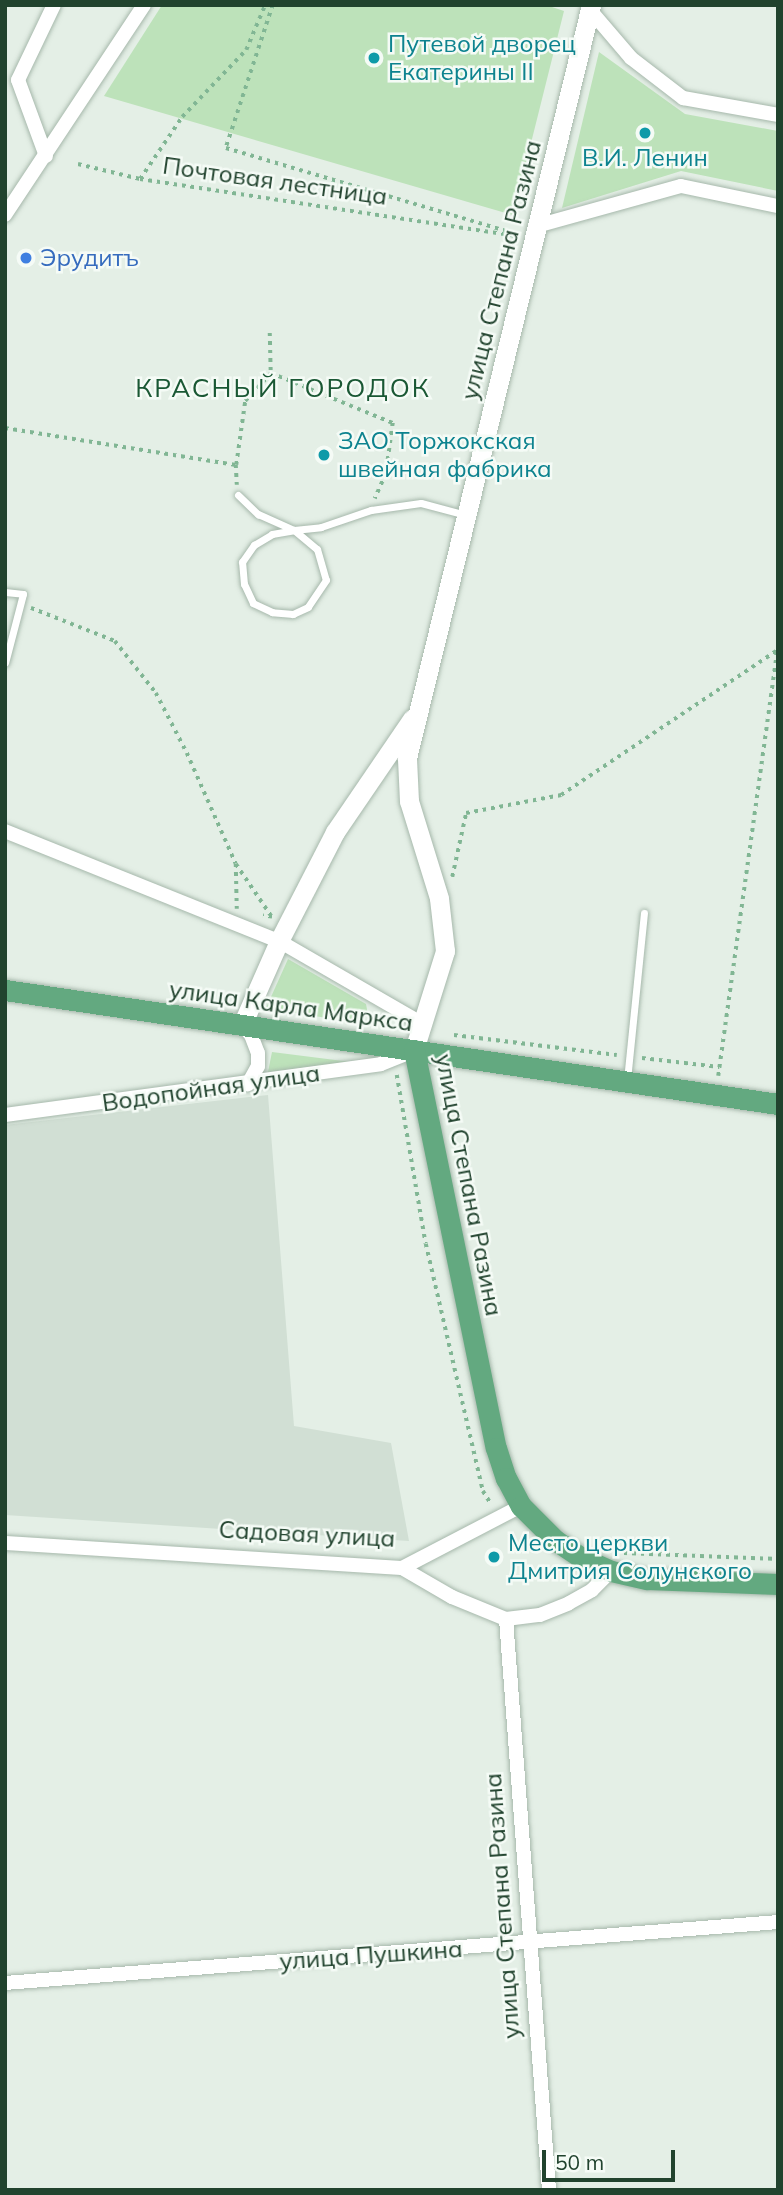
<!DOCTYPE html>
<meta charset="utf-8">
<style>
body{margin:0}
#map{position:relative;width:783px;height:2195px;overflow:hidden;background:#e4efe6;font-family:Mulish,sans-serif}
div>[style]{position:absolute}
.built>*{inset:0;background:#d1dfd4}
.green>*{inset:0;background:#bde2ba}
.path>*{height:3.5px;margin-top:-1.75px;transform-origin:0;background:repeating-linear-gradient(90deg,#81b694 0 3.5px,transparent 0 8.5px)}
.roads{filter:drop-shadow(0 0 2px #a6b8ab) drop-shadow(0 0 2px #a6b8ab)}
.lane>*{height:7px;margin:-3.5px;padding:0 3.5px;transform-origin:3.5px;border-radius:3.5px;background:#fff}
.street>*{height:14px;margin:-7px;padding:0 7px;transform-origin:7px;border-radius:7px;background:#fff}
.secondary>*{height:19px;margin:-9.5px;padding:0 9.5px;transform-origin:9.5px;border-radius:9.5px;background:#fff}
.primary>*{height:21px;margin:-10.5px;padding:0 10.5px;transform-origin:10.5px;border-radius:10.5px;background:#63a980}
.dots>*{width:19px;height:19px;translate:-50% -50%;box-sizing:border-box;border:4px solid #f5fbf6;border-radius:50%}
span{translate:-50% -50%;white-space:nowrap;text-align:center;line-height:1.15;-webkit-text-stroke:5px #f5fbf6;paint-order:stroke}
.culture-label{font-size:24px;color:#0d838f}
.left{translate:0 -50%;text-align:left}
.street-label{font-size:24px;color:#21432e}
.shop-label{font-size:24px;color:#366cbe}
.neighbourhood-label{font-size:26px;color:#1a5834;letter-spacing:2px}
.frame{position:absolute;inset:0;border:7px solid #21432e;pointer-events:none}
.scale{position:absolute;left:542px;top:2150px;width:133px;height:32px;box-sizing:border-box;border:4px solid #21432e;border-top:0;padding-left:9px;font-size:21px;line-height:24px;white-space:nowrap;color:#21432e;-webkit-text-stroke:5px #f5fbf6;paint-order:stroke}
</style>
<div id="map">
<div class="built">
<div style="clip-path:polygon(268px 1095px,294px 1426px,391px 1443px,409px 1541px,5px 1515px,5px 1125px)"></div>
</div>
<div class="green">
<div style="clip-path:polygon(162px 5px,546px 5px,564px 11px,513px 215px,104px 96px)"></div>
<div style="clip-path:polygon(599px 52px,685px 114px,778px 131px,778px 191px,681px 171px,562px 208px)"></div>
<div style="clip-path:polygon(288px 959px,366px 1004px,368px 1015px,357px 1023px,266px 1008px)"></div>
<div style="clip-path:polygon(272px 1052px,351px 1062px,268px 1072px)"></div>
</div>
<div class="path">
<div style="left:273px;top:5px;width:151px;rotate:108.2deg"></div>
<div style="left:226px;top:148px;width:292px;rotate:16.5deg"></div>
<div style="left:78px;top:164px;width:64px;rotate:13.6deg"></div>
<div style="left:140px;top:179px;width:382px;rotate:8.6deg"></div>
<div style="left:140px;top:179px;width:75px;rotate:-55.9deg"></div>
<div style="left:182px;top:117px;width:93px;rotate:-46.3deg"></div>
<div style="left:246px;top:50px;width:49px;rotate:-67.1deg"></div>
<div style="left:270px;top:333px;width:40px;rotate:88.6deg"></div>
<div style="left:5px;top:428px;width:234px;rotate:9.1deg"></div>
<div style="left:236px;top:465px;width:20px;rotate:87deg"></div>
<div style="left:236px;top:465px;width:65px;rotate:-82deg"></div>
<div style="left:245px;top:401px;width:38px;rotate:-47deg"></div>
<div style="left:271px;top:373px;width:132px;rotate:22.3deg"></div>
<div style="left:393px;top:423px;width:51px;rotate:97.8deg"></div>
<div style="left:386px;top:474px;width:27px;rotate:114deg"></div>
<div style="left:31px;top:608px;width:90px;rotate:21.4deg"></div>
<div style="left:115px;top:641px;width:66px;rotate:51.7deg"></div>
<div style="left:156px;top:693px;width:68px;rotate:62.7deg"></div>
<div style="left:187px;top:753px;width:121px;rotate:66.2deg"></div>
<div style="left:236px;top:864px;width:64px;rotate:55.8deg"></div>
<div style="left:272px;top:917px;width:9px;rotate:-174deg"></div>
<div style="left:236px;top:864px;width:45px;rotate:88.7deg"></div>
<div style="left:452px;top:877px;width:66px;rotate:-77.7deg"></div>
<div style="left:466px;top:813px;width:97px;rotate:-10.7deg"></div>
<div style="left:561px;top:795px;width:261px;rotate:-33.8deg"></div>
<div style="left:454px;top:1035px;width:164px;rotate:7deg"></div>
<div style="left:642px;top:1058px;width:78px;rotate:6.7deg"></div>
<div style="left:397px;top:1075px;width:171px;rotate:80.3deg"></div>
<div style="left:426px;top:1244px;width:253px;rotate:77deg"></div>
<div style="left:483px;top:1491px;width:15px;rotate:58deg"></div>
<div style="left:718px;top:1076px;width:430px;rotate:-82.1deg"></div>
<div style="left:624px;top:1553px;width:154px;rotate:2.2deg"></div>
</div>
<div class="roads">
<div class="lane">
<div style="left:238px;top:495px;width:28px;rotate:44deg"></div>
<div style="left:258px;top:514px;width:39px;rotate:24deg"></div>
<div style="left:294px;top:530px;width:27px;rotate:-6deg"></div>
<div style="left:321px;top:527px;width:53px;rotate:-18.8deg"></div>
<div style="left:371px;top:510px;width:50px;rotate:-8deg"></div>
<div style="left:421px;top:503px;width:47px;rotate:14.9deg"></div>
<div style="left:294px;top:530px;width:30px;rotate:40deg"></div>
<div style="left:317px;top:549px;width:32px;rotate:74deg"></div>
<div style="left:326px;top:580px;width:32px;rotate:124deg"></div>
<div style="left:308px;top:607px;width:17px;rotate:155deg"></div>
<div style="left:293px;top:614px;width:21px;rotate:-175deg"></div>
<div style="left:272px;top:612px;width:21px;rotate:-155deg"></div>
<div style="left:253px;top:603px;width:21px;rotate:-115deg"></div>
<div style="left:244px;top:584px;width:22px;rotate:-95deg"></div>
<div style="left:242px;top:562px;width:21px;rotate:-55deg"></div>
<div style="left:254px;top:545px;width:21px;rotate:-31deg"></div>
<div style="left:272px;top:534px;width:22px;rotate:-10deg"></div>
<div style="left:5px;top:592px;width:18px;rotate:6deg"></div>
<div style="left:23px;top:594px;width:71px;rotate:104.6deg"></div>
<div style="left:627px;top:1080px;width:168px;rotate:-84.2deg"></div>
</div>
<div class="street">
<div style="left:590px;top:10px;width:63px;rotate:49.5deg"></div>
<div style="left:631px;top:58px;width:66px;rotate:37.6deg"></div>
<div style="left:683px;top:98px;width:97px;rotate:10.1deg"></div>
<div style="left:46px;top:156px;width:81px;rotate:-110.2deg"></div>
<div style="left:18px;top:80px;width:83px;rotate:-64.4deg"></div>
<div style="left:5px;top:215px;width:252px;rotate:-56.5deg"></div>
<div style="left:540px;top:225px;width:146px;rotate:-15.5deg"></div>
<div style="left:681px;top:186px;width:99px;rotate:11.7deg"></div>
<div style="left:5px;top:831px;width:295px;rotate:21.9deg"></div>
<div style="left:279px;top:941px;width:166px;rotate:30deg"></div>
<div style="left:242px;top:1025px;width:13px;rotate:48deg"></div>
<div style="left:251px;top:1035px;width:19px;rotate:69deg"></div>
<div style="left:258px;top:1053px;width:13px;rotate:90deg"></div>
<div style="left:258px;top:1066px;width:21px;rotate:119deg"></div>
<div style="left:5px;top:1115px;width:379px;rotate:-7.7deg"></div>
<div style="left:381px;top:1064px;width:32px;rotate:-22deg"></div>
<div style="left:5px;top:1543px;width:398px;rotate:3.6deg"></div>
<div style="left:402px;top:1568px;width:134px;rotate:-27.5deg"></div>
<div style="left:402px;top:1568px;width:58px;rotate:30.1deg"></div>
<div style="left:452px;top:1597px;width:58px;rotate:22.2deg"></div>
<div style="left:506px;top:1619px;width:34px;rotate:-7deg"></div>
<div style="left:540px;top:1615px;width:31px;rotate:-22deg"></div>
<div style="left:569px;top:1603px;width:26px;rotate:-29deg"></div>
<div style="left:592px;top:1590px;width:27px;rotate:-45deg"></div>
<div style="left:506px;top:1619px;width:573px;rotate:85.69deg"></div>
<div style="left:5px;top:1983px;width:775px;rotate:-4.51deg"></div>
</div>
<div class="secondary">
<div style="left:242px;top:1025px;width:92px;rotate:-66.2deg"></div>
<div style="left:279px;top:941px;width:123px;rotate:-62.8deg"></div>
<div style="left:335px;top:832px;width:137px;rotate:-55.7deg"></div>
<div style="left:414px;top:1050px;width:104px;rotate:-72.6deg"></div>
<div style="left:445px;top:951px;width:53px;rotate:-96.5deg"></div>
<div style="left:439px;top:898px;width:102px;rotate:-107.2deg"></div>
<div style="left:409px;top:801px;width:43px;rotate:-92.7deg"></div>
<div style="left:407px;top:758px;width:775px;rotate:-76.27deg"></div>
</div>
<div class="primary">
<div style="left:5px;top:990px;width:781px;rotate:8.39deg"></div>
<div style="left:414px;top:1050px;width:406px;rotate:78.4deg"></div>
<div style="left:496px;top:1448px;width:32px;rotate:72deg"></div>
<div style="left:506px;top:1478px;width:32px;rotate:62deg"></div>
<div style="left:521px;top:1506px;width:48px;rotate:45deg"></div>
<div style="left:555px;top:1540px;width:32px;rotate:34deg"></div>
<div style="left:582px;top:1558px;width:32px;rotate:24deg"></div>
<div style="left:611px;top:1571px;width:37px;rotate:13deg"></div>
<div style="left:647px;top:1579px;width:131px;rotate:2.2deg"></div>
</div>
</div>
<div class="dots">
<div style="left:374px;top:58px;background:#0f9aa8"></div>
<div style="left:645px;top:133px;background:#0f9aa8"></div>
<div style="left:26px;top:258px;background:#3f7fe0"></div>
<div style="left:324px;top:455px;background:#0f9aa8"></div>
<div style="left:494px;top:1557px;background:#0f9aa8"></div>
</div>
<div class="culture-label">
<span class="left" style="left:388px;top:58px">Путевой дворец<br>Екатерины II</span>
<span style="left:645px;top:158px">В.И. Ленин</span>
<span class="left" style="left:338px;top:455px">ЗАО Торжокская<br>швейная фабрика</span>
<span class="left" style="left:508px;top:1557px">Место церкви<br>Дмитрия Солунского</span>
</div>
<div class="street-label">
<span style="left:275px;top:181px;rotate:8deg">Почтовая лестница</span>
<span style="left:501px;top:270px;rotate:-76deg">улица Степана Разина</span>
<span style="left:291px;top:1006px;rotate:8deg">улица Карла Маркса</span>
<span style="left:211px;top:1088px;rotate:-8deg">Водопойная улица</span>
<span style="left:469px;top:1185px;rotate:79deg">улица Степана Разина</span>
<span style="left:307px;top:1534px;rotate:3deg">Садовая улица</span>
<span style="left:502px;top:1906px;rotate:-94deg">улица Степана Разина</span>
<span style="left:371px;top:1955px;rotate:-4deg">улица Пушкина</span>
</div>
<div class="shop-label">
<span class="left" style="left:40px;top:258px">Эрудитъ</span>
</div>
<div class="neighbourhood-label">
<span style="left:283px;top:388px">КРАСНЫЙ ГОРОДОК</span>
</div>
<div class="frame"></div>
<div class="scale">50 m</div>
</div>
